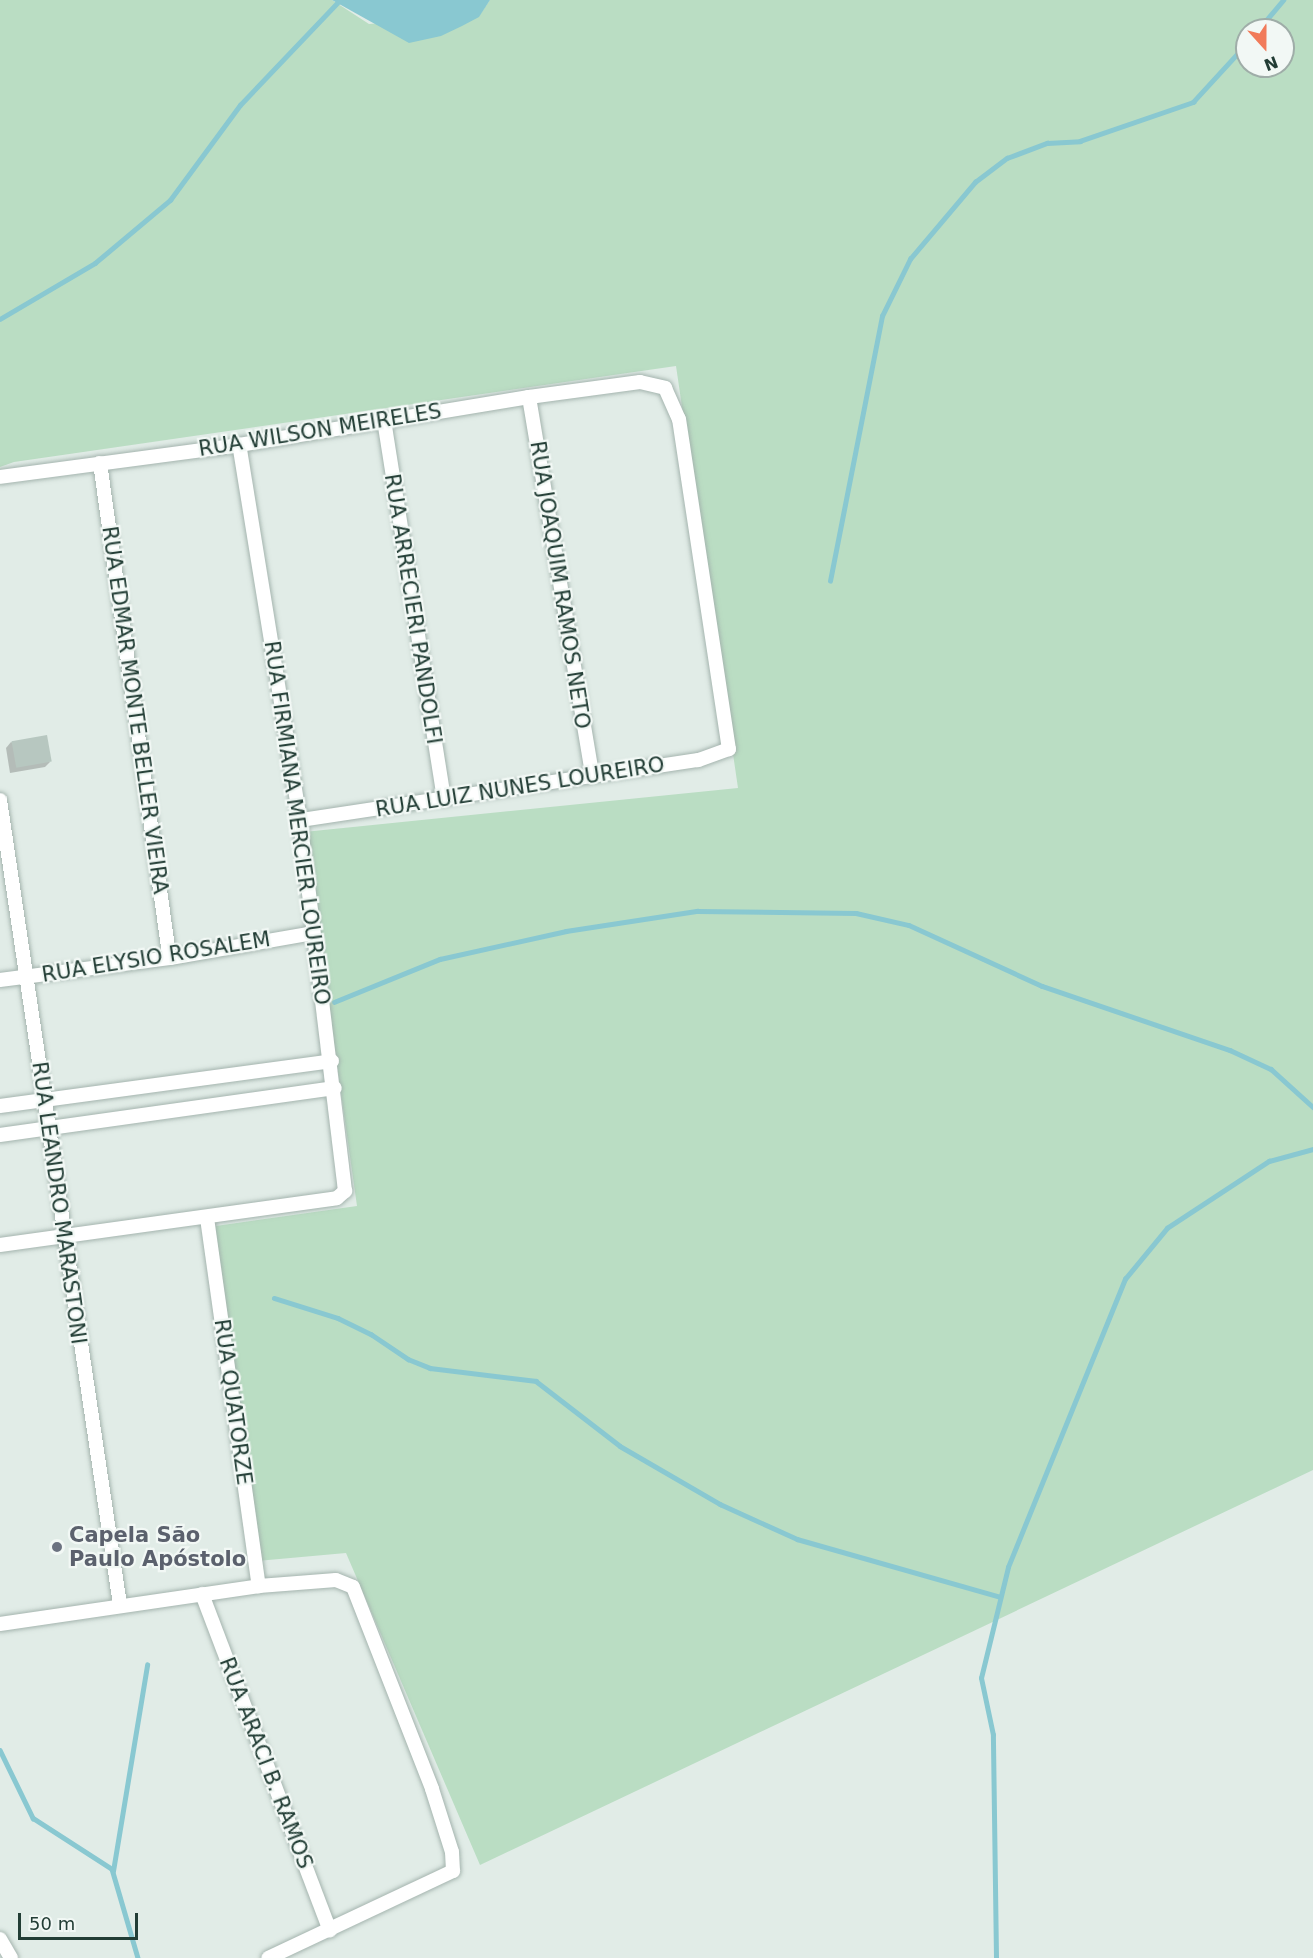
<!DOCTYPE html>
<meta charset="utf-8">
<style>
body{margin:0}
#map{position:relative;width:1313px;height:1958px;overflow:hidden;background:#e1ece7;font-family:"DejaVu Sans",sans-serif}
div>[style]{position:absolute}
.green>*{inset:0;background:#baddc3}
.water>*{inset:0;background:#89c8d1}
.shadow>*{inset:0;background:#0003}
.stream>*{height:4.5px;margin:-2.25px;padding:0 2.25px;transform-origin:2.25px;border-radius:2.25px;background:#89c8d1}
.building>*{inset:0;background:#b7c7c0;transform-origin:0 0}
.roads{filter:drop-shadow(0 0 2px #a4b4ae) drop-shadow(0 0 2px #a4b4ae)}
.minor>*{height:14px;margin:-7px;padding:0 7px;transform-origin:7px;border-radius:7px;background:#fff}
.dots>*{width:16px;height:16px;translate:-50% -50%;box-sizing:border-box;border:3px solid #f2f8f5;border-radius:50%}
span{translate:-50% -50%;white-space:nowrap;text-align:center;line-height:1.15;-webkit-text-stroke:4.5px #f2f8f5;paint-order:stroke}
.street-label{font-size:21px;color:#223d35}
.worship-label{font-size:21px;color:#5b616d;font-weight:700}
.left{translate:0 -50%;text-align:left}
.north{position:absolute;left:1235px;top:18px;width:60px;height:60px;box-sizing:border-box;background:#f2f8f5;border:2px solid #9fada8;border-radius:50%;rotate:159deg;font-size:16px;font-weight:700;line-height:24px;text-align:center;color:#223d35}
.north::after{content:'';display:block;margin:auto;width:21px;height:27px;background:#f17b5a;clip-path:polygon(50% 0,100% 100%,50% 72%,0 100%)}
.scale{position:absolute;left:18px;top:1913px;width:120px;height:27px;box-sizing:border-box;border:3px solid #223d35;border-top:0;padding-left:8px;font-size:18px;line-height:21px;white-space:nowrap;color:#223d35;-webkit-text-stroke:4px #f2f8f5;paint-order:stroke}
</style>
<div id="map">
<div class="green">
<div style="clip-path:polygon(evenodd,0 0,332px 0,369px 24px,479px 16px,490px 0,1313px 0,1313px 1470px,480px 1865px,346px 1553px,257px 1561px,209px 1227px,357px 1206px,304px 832px,738px 788px,676px 366px,14px 462px,0 467px,0 0,1247px 30px,1283px 30px,1283px 66px,1247px 66px,1247px 30px)"></div>
</div>
<div class="water">
<div style="clip-path:polygon(332px 0,490px 0,479px 17px,462px 26px,441px 36px,409px 43px)"></div>
</div>
<div class="shadow">
<div style="clip-path:polygon(11px 742px,50px 762px,45px 767px,10px 773px,6px 748px)"></div>
</div>
<div class="stream">
<div style="left:1258px;top:30px;width:39px;rotate:-50deg"></div>
<div style="left:0;top:319px;width:110px;rotate:-30.5deg"></div>
<div style="left:95px;top:263px;width:98px;rotate:-40deg"></div>
<div style="left:170px;top:200px;width:118px;rotate:-53.6deg"></div>
<div style="left:240px;top:105px;width:145px;rotate:-46.4deg"></div>
<div style="left:830px;top:581px;width:270px;rotate:-78.9deg"></div>
<div style="left:882px;top:316px;width:64px;rotate:-63.8deg"></div>
<div style="left:910px;top:259px;width:101px;rotate:-49.8deg"></div>
<div style="left:975px;top:182px;width:40px;rotate:-37deg"></div>
<div style="left:1007px;top:158px;width:43px;rotate:-20.6deg"></div>
<div style="left:1047px;top:143px;width:33px;rotate:-3deg"></div>
<div style="left:1080px;top:141px;width:120px;rotate:-19deg"></div>
<div style="left:1193px;top:102px;width:80px;rotate:-47.5deg"></div>
<div style="left:334px;top:1002px;width:114px;rotate:-22.1deg"></div>
<div style="left:440px;top:959px;width:129px;rotate:-12.5deg"></div>
<div style="left:566px;top:931px;width:133px;rotate:-8.7deg"></div>
<div style="left:697px;top:911px;width:159px;rotate:0.7deg"></div>
<div style="left:856px;top:913px;width:54px;rotate:12.8deg"></div>
<div style="left:909px;top:925px;width:146px;rotate:24.6deg"></div>
<div style="left:1042px;top:986px;width:199px;rotate:18.8deg"></div>
<div style="left:1230px;top:1050px;width:45px;rotate:24.9deg"></div>
<div style="left:1271px;top:1069px;width:57px;rotate:42.1deg"></div>
<div style="left:274px;top:1298px;width:67px;rotate:17.4deg"></div>
<div style="left:338px;top:1318px;width:37px;rotate:26deg"></div>
<div style="left:371px;top:1334px;width:45px;rotate:34deg"></div>
<div style="left:408px;top:1359px;width:24px;rotate:22deg"></div>
<div style="left:430px;top:1368px;width:107px;rotate:7deg"></div>
<div style="left:536px;top:1381px;width:106px;rotate:37.7deg"></div>
<div style="left:620px;top:1446px;width:116px;rotate:30.1deg"></div>
<div style="left:720px;top:1504px;width:85px;rotate:24.4deg"></div>
<div style="left:797px;top:1539px;width:211px;rotate:15.9deg"></div>
<div style="left:0;top:1750px;width:76px;rotate:64.1deg"></div>
<div style="left:33px;top:1818px;width:94px;rotate:32.8deg"></div>
<div style="left:112px;top:1869px;width:93px;rotate:73.7deg"></div>
<div style="left:113px;top:1871px;width:209px;rotate:-80.6deg"></div>
<div style="left:996px;top:1958px;width:223px;rotate:-90.8deg"></div>
<div style="left:993px;top:1735px;width:58px;rotate:-101.9deg"></div>
<div style="left:981px;top:1678px;width:114px;rotate:-76.3deg"></div>
<div style="left:1008px;top:1567px;width:311px;rotate:-67.9deg"></div>
<div style="left:1125px;top:1279px;width:66px;rotate:-50.5deg"></div>
<div style="left:1167px;top:1228px;width:122px;rotate:-33.3deg"></div>
<div style="left:1269px;top:1161px;width:46px;rotate:-15.3deg"></div>
</div>
<div class="building">
<div style="left:47px;top:735px;width:27px;height:36px;rotate:80deg"></div>
</div>
<div class="roads">
<div class="minor">
<div style="left:529px;top:397px;width:381px;rotate:80.5deg"></div>
<div style="left:384px;top:420px;width:384px;rotate:81deg"></div>
<div style="left:100px;top:463px;width:500px;rotate:82deg"></div>
<div style="left:0;top:477px;width:241px;rotate:-7.6deg"></div>
<div style="left:239px;top:445px;width:294px;rotate:-9.4deg"></div>
<div style="left:529px;top:397px;width:112px;rotate:-7.7deg"></div>
<div style="left:640px;top:382px;width:26px;rotate:13deg"></div>
<div style="left:665px;top:388px;width:34px;rotate:66deg"></div>
<div style="left:679px;top:419px;width:334px;rotate:81.4deg"></div>
<div style="left:729px;top:749px;width:33px;rotate:160deg"></div>
<div style="left:698px;top:760px;width:402px;rotate:171.4deg"></div>
<div style="left:0;top:800px;width:814px;rotate:81.52deg"></div>
<div style="left:0;top:980px;width:171px;rotate:-7.4deg"></div>
<div style="left:170px;top:958px;width:145px;rotate:-9.9deg"></div>
<div style="left:0;top:1106px;width:335px;rotate:-7.7deg"></div>
<div style="left:0;top:1135px;width:338px;rotate:-8deg"></div>
<div style="left:207px;top:1218px;width:372px;rotate:82deg"></div>
<div style="left:0;top:1245px;width:340px;rotate:-7.9deg"></div>
<div style="left:337px;top:1198px;width:11px;rotate:-41deg"></div>
<div style="left:345px;top:1191px;width:374px;rotate:-96.9deg"></div>
<div style="left:300px;top:820px;width:380px;rotate:-99.2deg"></div>
<div style="left:202px;top:1594px;width:360px;rotate:69.2deg"></div>
<div style="left:0;top:1624px;width:262px;rotate:-8.3deg"></div>
<div style="left:259px;top:1586px;width:77px;rotate:-4.5deg"></div>
<div style="left:336px;top:1580px;width:18px;rotate:22deg"></div>
<div style="left:353px;top:1587px;width:217px;rotate:68.6deg"></div>
<div style="left:432px;top:1789px;width:66px;rotate:72.4deg"></div>
<div style="left:452px;top:1852px;width:19px;rotate:87deg"></div>
<div style="left:453px;top:1871px;width:204px;rotate:154.8deg"></div>
<div style="left:0;top:1939px;width:22px;rotate:60deg"></div>
</div>
</div>
<div class="dots">
<div style="left:57px;top:1547px;background:#6b7280"></div>
</div>
<div class="street-label">
<span style="left:320px;top:430px;rotate:-9deg">RUA WILSON MEIRELES</span>
<span style="left:560px;top:585px;rotate:81deg">RUA JOAQUIM RAMOS NETO</span>
<span style="left:413px;top:609px;rotate:81deg">RUA ARRECIERI PANDOLFI</span>
<span style="left:135px;top:710px;rotate:82deg">RUA EDMAR MONTE BELLER VIEIRA</span>
<span style="left:520px;top:787px;rotate:-9deg">RUA LUIZ NUNES LOUREIRO</span>
<span style="left:297px;top:823px;rotate:82deg">RUA FIRMIANA MERCIER LOUREIRO</span>
<span style="left:156px;top:957px;rotate:-9deg">RUA ELYSIO ROSALEM</span>
<span style="left:59px;top:1203px;rotate:82deg">RUA LEANDRO MARASTONI</span>
<span style="left:233px;top:1402px;rotate:82deg">RUA QUATORZE</span>
<span style="left:266px;top:1763px;rotate:69deg">RUA ARACI B. RAMOS</span>
</div>
<div class="worship-label">
<span class="left" style="left:69px;top:1547px">Capela São<br>Paulo Apóstolo</span>
</div>
<div class="north">N</div>
<div class="scale">50 m</div>
</div>
